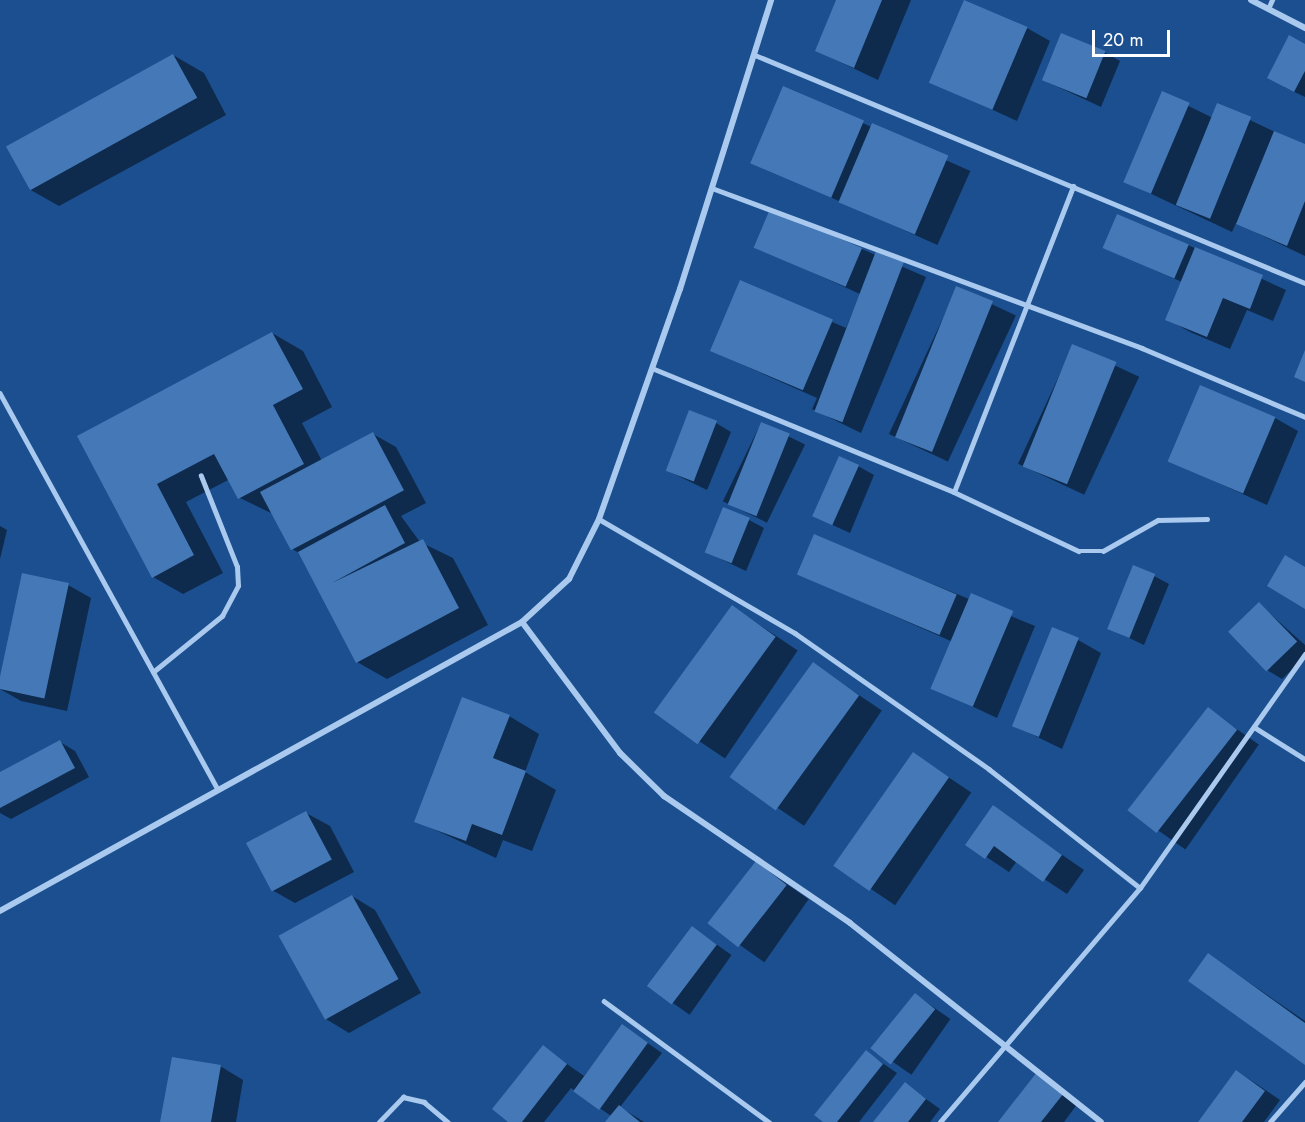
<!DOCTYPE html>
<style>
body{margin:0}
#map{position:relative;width:1305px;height:1122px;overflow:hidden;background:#1b4f8f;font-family:Jost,sans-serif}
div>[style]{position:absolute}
.shadow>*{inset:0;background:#0007;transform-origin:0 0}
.building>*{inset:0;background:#4478b7;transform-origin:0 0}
.service>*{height:4.5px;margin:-2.25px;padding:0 2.25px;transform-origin:2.25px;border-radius:2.25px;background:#a9c9ee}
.minor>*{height:6px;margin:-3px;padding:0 3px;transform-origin:3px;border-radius:3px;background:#a9c9ee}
span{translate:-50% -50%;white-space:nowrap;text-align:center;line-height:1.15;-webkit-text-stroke:4.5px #1b4f8f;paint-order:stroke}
.scale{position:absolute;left:1092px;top:30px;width:78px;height:27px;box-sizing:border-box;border:3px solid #fff;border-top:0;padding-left:8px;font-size:18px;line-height:21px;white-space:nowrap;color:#fff;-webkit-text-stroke:4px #1b4f8f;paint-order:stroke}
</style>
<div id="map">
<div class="shadow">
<div style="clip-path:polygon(838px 0,911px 0,878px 80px,817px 51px)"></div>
<div style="clip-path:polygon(1027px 28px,1050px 41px,1017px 121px,932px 82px)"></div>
<div style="clip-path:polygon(1305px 45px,1305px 97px,1284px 87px)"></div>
<div style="clip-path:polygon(1104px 52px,1120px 61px,1101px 107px,1043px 80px)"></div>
<div style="clip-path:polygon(173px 55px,204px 73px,226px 115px,59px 206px,29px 189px)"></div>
<div style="left:784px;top:88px;width:204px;height:81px;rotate:24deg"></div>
<div style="clip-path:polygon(1162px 93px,1213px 118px,1218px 105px,1305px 146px,1305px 256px,1236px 223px,1232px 232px,1126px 182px)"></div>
<div style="clip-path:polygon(1188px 245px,1286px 290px,1273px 321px,1247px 310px,1230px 349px,1190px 332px,1167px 319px,1182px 282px,1105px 248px)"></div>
<div style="clip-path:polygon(756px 247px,862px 249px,926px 277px,861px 433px,812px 409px,817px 398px,712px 351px,741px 282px,846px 328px,860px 294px)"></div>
<div style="left:957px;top:288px;width:65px;height:161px;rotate:25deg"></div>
<div style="clip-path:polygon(272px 333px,303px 351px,332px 407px,302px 423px,322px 461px,373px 434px,396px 447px,426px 503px,401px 516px,420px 542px,453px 558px,488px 625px,387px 679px,357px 662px,301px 554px,292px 549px,273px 514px,240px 498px,230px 479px,186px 502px,223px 573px,183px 594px,153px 577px,79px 437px)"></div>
<div style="left:1073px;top:346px;width:73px;height:130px;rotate:25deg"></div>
<div style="clip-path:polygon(1275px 418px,1298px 431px,1267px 505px,1170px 461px)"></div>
<div style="clip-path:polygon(716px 423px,731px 432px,707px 490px,666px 470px)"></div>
<div style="left:761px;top:423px;width:49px;height:87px;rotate:26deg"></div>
<div style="clip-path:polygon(858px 466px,874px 475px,850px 533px,815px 517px)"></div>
<div style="clip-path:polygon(749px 520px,764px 528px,746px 571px,706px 552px)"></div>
<div style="clip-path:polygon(0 526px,7px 530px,0 559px)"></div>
<div style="clip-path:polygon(815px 536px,1035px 626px,997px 718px,933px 688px,953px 642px,799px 574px)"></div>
<div style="clip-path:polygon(23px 575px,68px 585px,91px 598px,67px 711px,21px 701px,0 689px)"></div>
<div style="clip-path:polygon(1154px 576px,1169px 584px,1144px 645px,1108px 628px)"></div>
<div style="clip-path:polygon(1259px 604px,1305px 645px,1305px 657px,1282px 679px,1267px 670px)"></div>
<div style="left:733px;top:607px;width:78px;height:130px;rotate:34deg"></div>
<div style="clip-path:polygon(1078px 640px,1101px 653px,1062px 749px,1013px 725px)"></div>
<div style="left:813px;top:664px;width:83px;height:139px;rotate:34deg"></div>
<div style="left:1208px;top:709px;width:62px;height:128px;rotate:35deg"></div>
<div style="clip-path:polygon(509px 716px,539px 734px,525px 772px,556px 790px,532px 851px,503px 840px,496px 858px,416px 821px)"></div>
<div style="clip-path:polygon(60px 742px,75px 751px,89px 777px,11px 819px,0 813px,0 774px)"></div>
<div style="left:914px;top:754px;width:69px;height:136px;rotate:34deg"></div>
<div style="clip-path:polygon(993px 807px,1084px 870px,1067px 894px,1017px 861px,1009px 872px,967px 844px)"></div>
<div style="clip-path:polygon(306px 813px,330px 826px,354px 872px,295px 903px,272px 890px)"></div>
<div style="left:757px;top:863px;width:63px;height:77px;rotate:35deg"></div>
<div style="clip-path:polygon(352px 896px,375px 910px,421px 993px,349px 1033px,326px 1019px)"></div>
<div style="left:693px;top:928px;width:47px;height:73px;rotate:35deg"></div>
<div style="clip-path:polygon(1209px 955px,1305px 1021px,1305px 1064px)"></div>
<div style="left:916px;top:995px;width:42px;height:68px;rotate:35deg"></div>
<div style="clip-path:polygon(623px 1026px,662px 1053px,620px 1107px,644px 1122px,607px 1122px,611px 1116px,571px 1088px,544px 1122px,510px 1122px,543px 1047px,584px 1076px)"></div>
<div style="clip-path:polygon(866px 1052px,897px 1073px,859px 1122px,825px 1122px)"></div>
<div style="clip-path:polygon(220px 1066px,243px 1080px,236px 1122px,162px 1122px)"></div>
<div style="clip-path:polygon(1237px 1071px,1280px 1100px,1264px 1122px,1200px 1122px)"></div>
<div style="clip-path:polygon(1038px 1074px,1078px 1103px,1064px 1122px,1000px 1122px)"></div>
<div style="clip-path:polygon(905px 1084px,940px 1109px,930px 1122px,875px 1122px)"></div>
</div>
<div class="building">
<div style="clip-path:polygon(836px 0,882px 0,854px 68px,815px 51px)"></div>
<div style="left:964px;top:0;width:69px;height:90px;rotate:23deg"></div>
<div style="left:1061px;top:33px;width:48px;height:51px;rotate:22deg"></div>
<div style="clip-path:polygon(1289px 35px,1305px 44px,1305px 71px,1294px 92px,1267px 78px)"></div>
<div style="left:173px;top:54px;width:50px;height:191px;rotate:61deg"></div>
<div style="left:783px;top:86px;width:88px;height:84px;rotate:23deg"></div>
<div style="left:1162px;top:91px;width:30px;height:99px;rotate:23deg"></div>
<div style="left:1217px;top:103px;width:37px;height:110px;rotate:22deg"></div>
<div style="left:872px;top:123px;width:83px;height:86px;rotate:23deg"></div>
<div style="clip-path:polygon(1274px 131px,1305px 144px,1305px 201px,1287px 246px,1236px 224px)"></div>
<div style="left:770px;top:209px;width:100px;height:42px;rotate:23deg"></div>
<div style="left:1117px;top:214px;width:78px;height:37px;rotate:23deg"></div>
<div style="clip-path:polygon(1195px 247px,1263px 275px,1250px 309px,1223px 298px,1207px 337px,1165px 320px)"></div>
<div style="left:876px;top:251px;width:30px;height:172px;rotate:21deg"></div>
<div style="left:740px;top:280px;width:101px;height:77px;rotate:23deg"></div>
<div style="left:956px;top:286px;width:40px;height:163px;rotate:22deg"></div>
<div style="clip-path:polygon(272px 332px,303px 389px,273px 405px,304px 464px,238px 499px,214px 454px,157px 484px,194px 555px,152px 578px,77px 436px)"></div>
<div style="left:1072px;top:344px;width:48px;height:132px;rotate:22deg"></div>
<div style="clip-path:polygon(1305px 350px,1305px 382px,1294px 377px)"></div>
<div style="left:1200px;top:385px;width:82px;height:83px;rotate:23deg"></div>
<div style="left:689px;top:410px;width:30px;height:65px;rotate:21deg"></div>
<div style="left:761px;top:422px;width:31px;height:89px;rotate:22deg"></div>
<div style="left:373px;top:432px;width:66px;height:128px;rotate:62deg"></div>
<div style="left:839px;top:456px;width:22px;height:66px;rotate:24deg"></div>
<div style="clip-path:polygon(385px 505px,405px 543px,332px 583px,423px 539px,459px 608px,356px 663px,298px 552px)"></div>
<div style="left:723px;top:507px;width:29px;height:49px;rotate:22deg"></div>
<div style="left:814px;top:534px;width:155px;height:44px;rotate:23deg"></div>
<div style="clip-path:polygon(1285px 555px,1305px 567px,1305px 609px,1267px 586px)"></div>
<div style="left:1133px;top:565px;width:24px;height:69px;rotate:22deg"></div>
<div style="left:22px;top:573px;width:48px;height:118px;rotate:12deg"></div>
<div style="left:971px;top:593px;width:46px;height:104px;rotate:23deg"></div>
<div style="left:1259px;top:602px;width:55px;height:43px;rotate:46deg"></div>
<div style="left:732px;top:605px;width:54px;height:133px;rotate:36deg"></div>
<div style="left:1052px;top:627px;width:29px;height:107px;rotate:22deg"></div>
<div style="left:813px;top:662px;width:57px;height:142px;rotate:36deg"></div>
<div style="clip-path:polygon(462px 697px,510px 715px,493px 758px,526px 771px,502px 835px,472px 824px,466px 841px,414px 822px)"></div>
<div style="left:1208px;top:707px;width:37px;height:131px;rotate:38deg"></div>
<div style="clip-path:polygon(60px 740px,75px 768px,0 808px,0 772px)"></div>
<div style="left:913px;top:752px;width:44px;height:139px;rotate:35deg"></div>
<div style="clip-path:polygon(993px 805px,1062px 855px,1043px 882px,994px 846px,985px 859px,965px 845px)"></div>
<div style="left:306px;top:811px;width:55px;height:68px;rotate:62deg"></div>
<div style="left:756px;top:861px;width:39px;height:79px;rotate:38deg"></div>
<div style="left:352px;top:895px;width:96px;height:84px;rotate:61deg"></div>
<div style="left:692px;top:926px;width:31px;height:75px;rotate:37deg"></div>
<div style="clip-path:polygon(1208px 953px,1305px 1023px,1305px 1065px,1188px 981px)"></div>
<div style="left:915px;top:993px;width:26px;height:71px;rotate:39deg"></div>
<div style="left:622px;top:1024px;width:32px;height:83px;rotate:36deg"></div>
<div style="clip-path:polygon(543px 1045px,567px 1064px,522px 1122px,508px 1122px,492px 1109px)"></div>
<div style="clip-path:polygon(866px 1050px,883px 1064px,837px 1122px,823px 1122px,814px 1115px)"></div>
<div style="clip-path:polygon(172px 1057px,221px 1065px,211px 1122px,160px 1122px)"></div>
<div style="clip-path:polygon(1236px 1070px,1265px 1091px,1242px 1122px,1198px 1122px)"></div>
<div style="clip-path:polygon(1037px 1072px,1064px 1093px,1041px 1122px,998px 1122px)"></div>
<div style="clip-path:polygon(905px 1082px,926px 1099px,908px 1122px,873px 1122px)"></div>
<div style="clip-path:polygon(619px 1105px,640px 1122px,605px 1122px)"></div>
</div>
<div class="service">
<div style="left:1268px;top:9px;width:10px;rotate:-66deg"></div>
<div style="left:755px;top:55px;width:595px;rotate:22.52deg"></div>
<div style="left:712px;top:188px;width:459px;rotate:20.4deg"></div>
<div style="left:1142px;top:348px;width:177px;rotate:22.9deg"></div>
<div style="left:652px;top:368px;width:326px;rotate:22.3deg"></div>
<div style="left:954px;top:492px;width:138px;rotate:25.3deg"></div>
<div style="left:1079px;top:551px;width:24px"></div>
<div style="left:1103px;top:551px;width:63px;rotate:-29.4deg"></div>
<div style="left:1158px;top:520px;width:49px;rotate:-1.2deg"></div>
<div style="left:0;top:393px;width:452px;rotate:61.2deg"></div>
<div style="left:954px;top:492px;width:328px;rotate:-68.7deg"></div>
<div style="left:599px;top:519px;width:227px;rotate:30.2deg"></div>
<div style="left:795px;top:633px;width:237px;rotate:35deg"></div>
<div style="left:989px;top:769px;width:192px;rotate:38.2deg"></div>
<div style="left:153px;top:672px;width:89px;rotate:-39.1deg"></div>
<div style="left:222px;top:616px;width:34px;rotate:-62deg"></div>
<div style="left:238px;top:586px;width:19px;rotate:-93deg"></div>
<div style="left:237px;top:567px;width:98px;rotate:-111.6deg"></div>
<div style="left:1254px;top:727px;width:60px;rotate:32.1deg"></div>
<div style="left:604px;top:1001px;width:205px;rotate:36.3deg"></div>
<div style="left:379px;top:1122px;width:35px;rotate:-46deg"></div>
<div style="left:403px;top:1097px;width:22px;rotate:13deg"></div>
<div style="left:424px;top:1102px;width:31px;rotate:40deg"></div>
<div style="left:940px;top:1122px;width:308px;rotate:-49.5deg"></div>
<div style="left:1140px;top:888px;width:286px;rotate:-54.8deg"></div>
<div style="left:1270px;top:1122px;width:53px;rotate:-48.8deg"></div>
</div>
<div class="minor">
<div style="left:1251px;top:0;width:61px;rotate:27.4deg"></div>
<div style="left:522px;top:622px;width:164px;rotate:53.2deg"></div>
<div style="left:620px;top:753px;width:62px;rotate:44.3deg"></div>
<div style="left:664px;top:796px;width:225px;rotate:34.3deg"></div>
<div style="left:850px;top:923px;width:320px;rotate:38.4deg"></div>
<div style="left:0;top:911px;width:597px;rotate:-28.97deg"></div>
<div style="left:522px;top:622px;width:64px;rotate:-42.5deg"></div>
<div style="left:569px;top:579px;width:67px;rotate:-63.4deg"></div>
<div style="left:599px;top:519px;width:244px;rotate:-70.6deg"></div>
<div style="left:680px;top:289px;width:303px;rotate:-72.5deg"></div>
</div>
<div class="scale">20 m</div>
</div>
